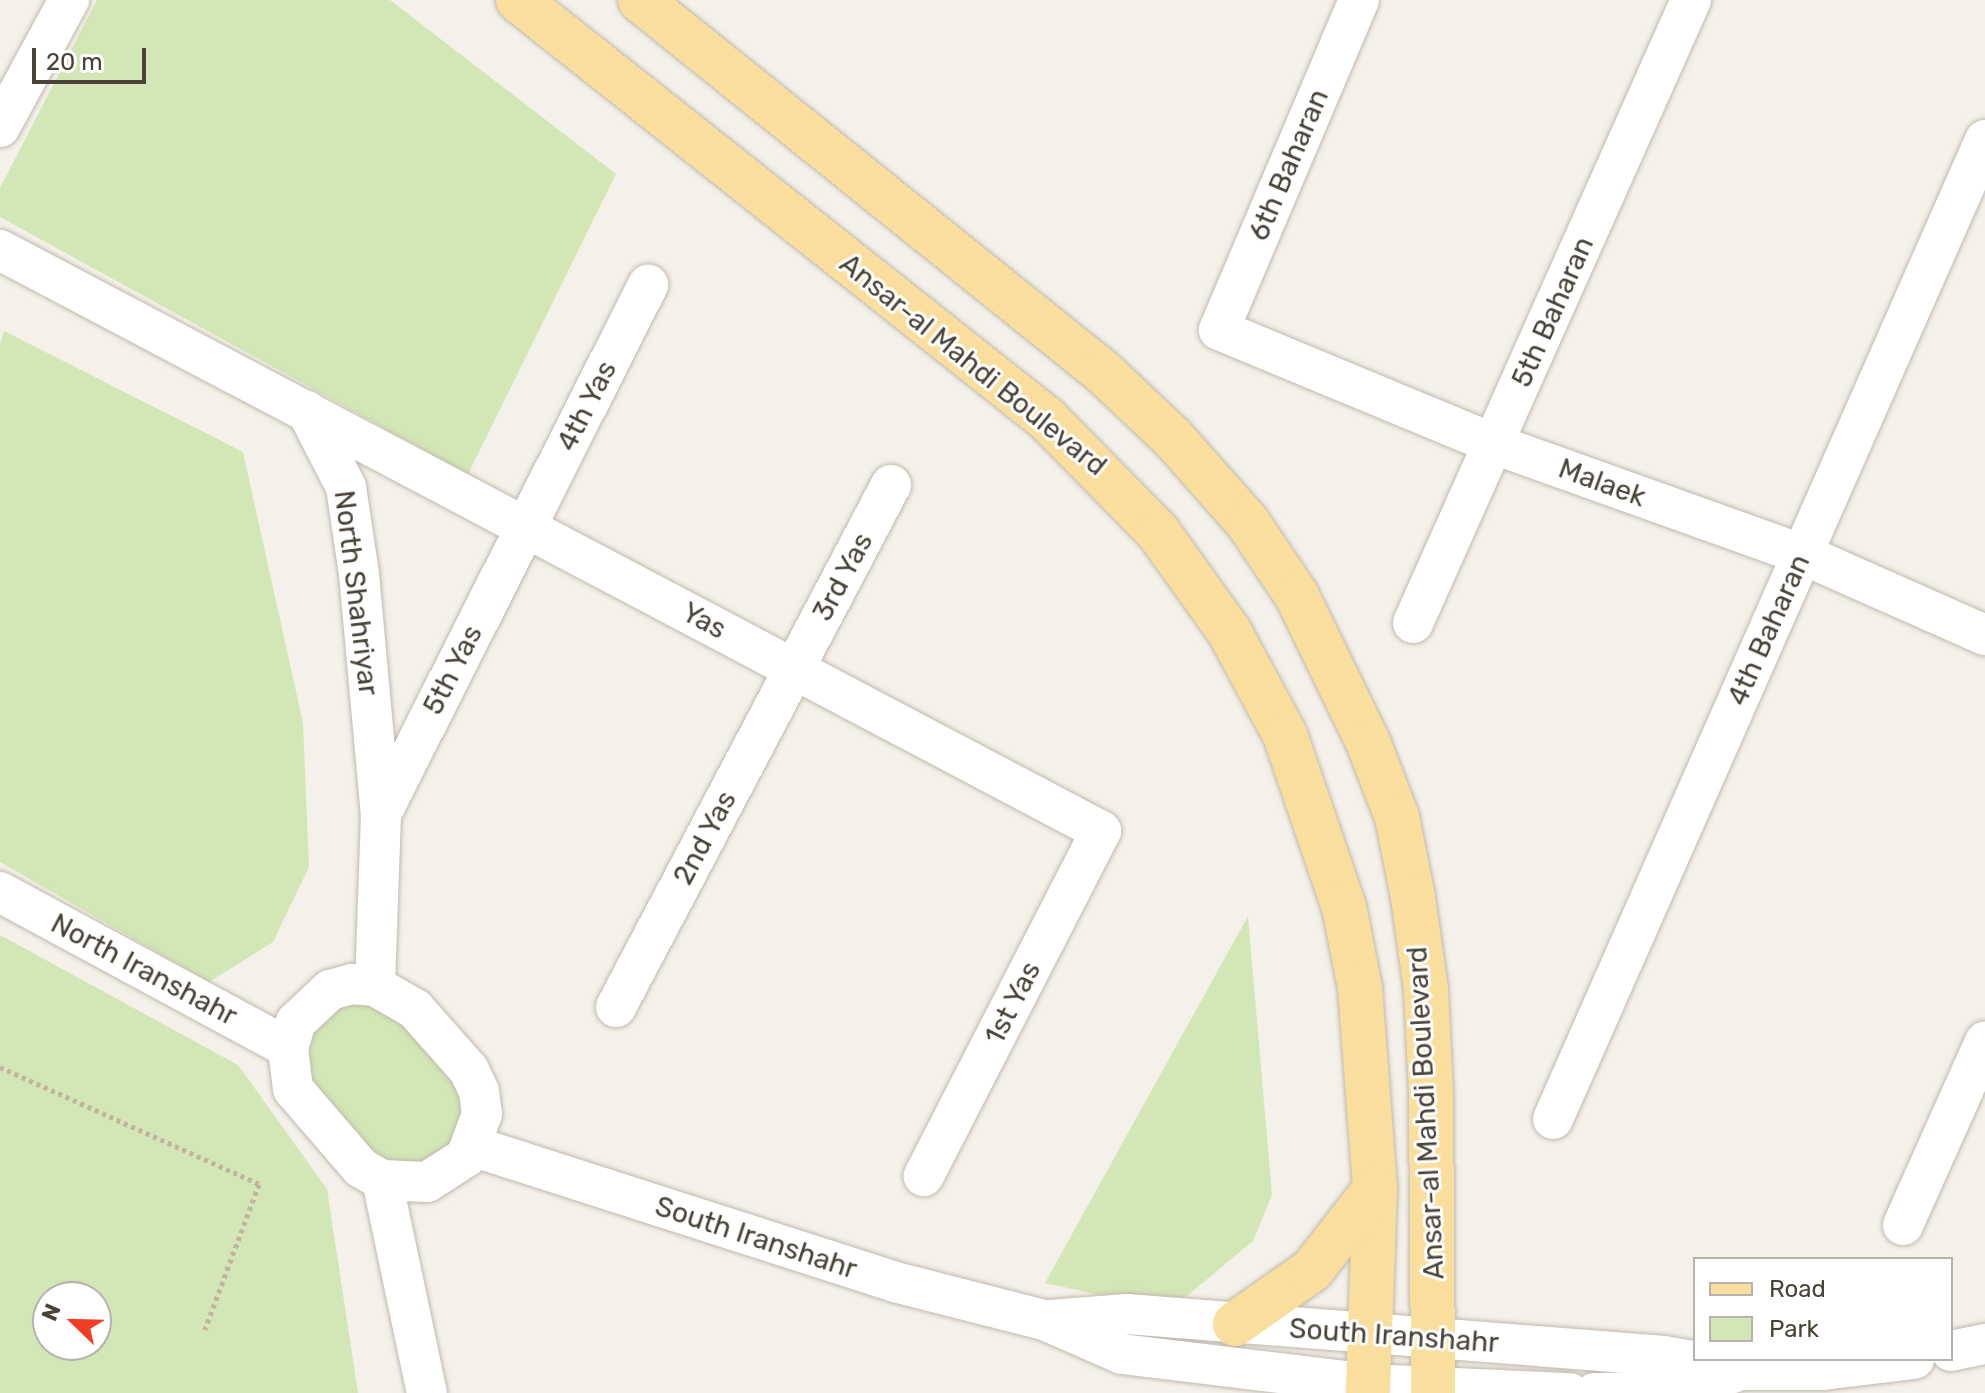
<!DOCTYPE html>
<style>
body{margin:0}
#map{position:relative;width:1985px;height:1393px;overflow:hidden;background:#f4f1ea;font-family:Rubik,sans-serif}
div>[style]{position:absolute}
.green>*{inset:0;background:#d2e7b5}
.path>*{height:5px;margin-top:-2.5px;transform-origin:0;background:repeating-linear-gradient(90deg,#c1b49f 0 4px,transparent 0 8px)}
.roads{filter:drop-shadow(0 0 2px #c0b9ad) drop-shadow(0 0 2px #c0b9ad)}
.minor>*{height:40px;margin:-20px;padding:0 20px;transform-origin:20px;border-radius:20px;background:#fff}
.major>*{height:44px;margin:-22px;padding:0 22px;transform-origin:22px;border-radius:22px;background:#fade9d}
span{translate:-50% -50%;white-space:nowrap;text-align:center;line-height:1.15;-webkit-text-stroke:6px #fff;paint-order:stroke}
.street-label{font-size:28px;color:#484238}
.legend{position:absolute;left:1693px;top:1257px;width:260px;height:104px;box-sizing:border-box;background:#fff;border:2px solid #b6b3af;margin:0;padding:10px 14px;list-style:none;font-size:24px;color:#484238}
.legend li{display:flex;align-items:center;gap:16px;height:40px}
.legend b{width:40px;border:2px solid #b6b3af}
.north{position:absolute;left:32px;top:1281px;width:80px;height:80px;box-sizing:border-box;background:#fff;border:2px solid #b6b3af;border-radius:50%;rotate:293deg;font-size:22px;font-weight:700;line-height:32px;text-align:center;color:#484238}
.north::after{content:'';display:block;margin:auto;width:28px;height:36px;background:#f23e24;clip-path:polygon(50% 0,100% 100%,50% 72%,0 100%)}
.scale{position:absolute;left:32px;top:48px;width:114px;height:36px;box-sizing:border-box;border:4px solid #484238;border-top:0;padding-left:10px;font-size:24px;line-height:28px;white-space:nowrap;color:#484238;-webkit-text-stroke:6px #fff;paint-order:stroke}
</style>
<div id="map">
<div class="green">
<div style="clip-path:polygon(97px 0,390px 0,616px 174px,468px 474px,0 217px,0 188px)"></div>
<div style="clip-path:polygon(4px 331px,243px 452px,303px 723px,309px 867px,273px 942px,209px 982px,0 862px,0 344px)"></div>
<div style="clip-path:polygon(1248px 916px,1272px 1195px,1253px 1241px,1170px 1310px,1045px 1283px)"></div>
<div style="clip-path:polygon(evenodd,0 935px,238px 1065px,327px 1189px,358px 1393px,0 1393px,0 935px,48px 1297px,96px 1297px,96px 1345px,48px 1345px,48px 1297px)"></div>
<div style="clip-path:polygon(344px 1000px,387px 1002px,467px 1099px,451px 1149px,408px 1168px,377px 1157px,307px 1081px,302px 1045px)"></div>
</div>
<div class="path">
<div style="left:0;top:1067px;width:284px;rotate:24.3deg"></div>
<div style="left:259px;top:1184px;width:155px;rotate:110.4deg"></div>
</div>
<div class="roads">
<div class="minor">
<div style="left:1359px;top:0;width:358px;rotate:113deg"></div>
<div style="left:1219px;top:330px;width:298px;rotate:22.5deg"></div>
<div style="left:1494px;top:444px;width:327px;rotate:19.7deg"></div>
<div style="left:1802px;top:554px;width:200px;rotate:23.9deg"></div>
<div style="left:0;top:127px;width:145px;rotate:-61.5deg"></div>
<div style="left:0;top:250px;width:1245px;rotate:27.82deg"></div>
<div style="left:1101px;top:831px;width:388px;rotate:117.2deg"></div>
<div style="left:307px;top:411px;width:85px;rotate:62.8deg"></div>
<div style="left:346px;top:487px;width:88px;rotate:81.5deg"></div>
<div style="left:359px;top:574px;width:241px;rotate:84.8deg"></div>
<div style="left:381px;top:814px;width:172px;rotate:92deg"></div>
<div style="left:1413px;top:623px;width:682px;rotate:-65.95deg"></div>
<div style="left:381px;top:814px;width:593px;rotate:-63.22deg"></div>
<div style="left:0;top:892px;width:328px;rotate:28.4deg"></div>
<div style="left:352px;top:984px;width:23px;rotate:5deg"></div>
<div style="left:375px;top:986px;width:46px;rotate:29.9deg"></div>
<div style="left:415px;top:1009px;width:81px;rotate:48.5deg"></div>
<div style="left:469px;top:1070px;width:23px;rotate:65deg"></div>
<div style="left:479px;top:1091px;width:23px;rotate:83deg"></div>
<div style="left:482px;top:1114px;width:46px;rotate:110.4deg"></div>
<div style="left:466px;top:1157px;width:46px;rotate:147.3deg"></div>
<div style="left:427px;top:1182px;width:45px;rotate:-177.5deg"></div>
<div style="left:382px;top:1180px;width:24px;rotate:-150deg"></div>
<div style="left:361px;top:1168px;width:104px;rotate:-130.7deg"></div>
<div style="left:293px;top:1089px;width:41px;rotate:-97deg"></div>
<div style="left:288px;top:1048px;width:27px;rotate:-73deg"></div>
<div style="left:296px;top:1022px;width:47px;rotate:-43.3deg"></div>
<div style="left:330px;top:990px;width:23px;rotate:-15deg"></div>
<div style="left:616px;top:1007px;width:590px;rotate:-62.22deg"></div>
<div style="left:1553px;top:1119px;width:1070px;rotate:-66.19deg"></div>
<div style="left:472px;top:1146px;width:444px;rotate:17.8deg"></div>
<div style="left:895px;top:1282px;width:154px;rotate:14.3deg"></div>
<div style="left:1044px;top:1320px;width:85px;rotate:23.6deg"></div>
<div style="left:1122px;top:1354px;width:249px;rotate:6.9deg"></div>
<div style="left:1369px;top:1384px;width:201px;rotate:2.6deg"></div>
<div style="left:382px;top:1180px;width:218px;rotate:78.1deg"></div>
<div style="left:1903px;top:1225px;width:201px;rotate:-65.9deg"></div>
<div style="left:1050px;top:1320px;width:77px;rotate:-4.5deg"></div>
<div style="left:1127px;top:1314px;width:539px;rotate:4.47deg"></div>
<div style="left:1664px;top:1356px;width:81px;rotate:9.9deg"></div>
<div style="left:1744px;top:1370px;width:79px"></div>
<div style="left:1823px;top:1370px;width:92px;rotate:-6.9deg"></div>
<div style="left:1951px;top:1351px;width:35px;rotate:-12deg"></div>
<div style="left:1594px;top:1393px;width:68px;rotate:-0.8deg"></div>
<div style="left:1662px;top:1392px;width:73px;rotate:-15deg"></div>
</div>
<div class="major">
<div style="left:518px;top:0;width:675px;rotate:38.38deg"></div>
<div style="left:1047px;top:419px;width:158px;rotate:45.5deg"></div>
<div style="left:1158px;top:532px;width:122px;rotate:54.4deg"></div>
<div style="left:1229px;top:631px;width:118px;rotate:61.7deg"></div>
<div style="left:1285px;top:735px;width:182px;rotate:71.1deg"></div>
<div style="left:1344px;top:907px;width:83px;rotate:78.8deg"></div>
<div style="left:1360px;top:988px;width:202px;rotate:85.7deg"></div>
<div style="left:1375px;top:1189px;width:204px;rotate:92deg"></div>
<div style="left:640px;top:0;width:594px;rotate:38.78deg"></div>
<div style="left:1103px;top:372px;width:95px;rotate:43.3deg"></div>
<div style="left:1172px;top:437px;width:115px;rotate:48.5deg"></div>
<div style="left:1248px;top:523px;width:88px;rotate:56.1deg"></div>
<div style="left:1297px;top:596px;width:162px;rotate:64.1deg"></div>
<div style="left:1368px;top:742px;width:80px;rotate:68.9deg"></div>
<div style="left:1397px;top:817px;width:82px;rotate:78.7deg"></div>
<div style="left:1413px;top:897px;width:94px;rotate:82deg"></div>
<div style="left:1426px;top:990px;width:101px;rotate:87.2deg"></div>
<div style="left:1431px;top:1091px;width:302px;rotate:89.6deg"></div>
<div style="left:1235px;top:1324px;width:94px;rotate:-35deg"></div>
<div style="left:1312px;top:1270px;width:103px;rotate:-52.1deg"></div>
</div>
</div>
<div class="street-label">
<span style="left:1289px;top:165px;rotate:-67deg">6th Baharan</span>
<span style="left:1553px;top:312px;rotate:-66deg">5th Baharan</span>
<span style="left:973px;top:365px;rotate:39deg">Ansar-al Mahdi Boulevard</span>
<span style="left:587px;top:406px;rotate:-63deg">4th Yas</span>
<span style="left:1602px;top:483px;rotate:20deg">Malaek</span>
<span style="left:843px;top:577px;rotate:-62deg">3rd Yas</span>
<span style="left:356px;top:593px;rotate:83deg">North Shahriyar</span>
<span style="left:704px;top:621px;rotate:28deg">Yas</span>
<span style="left:1769px;top:630px;rotate:-66deg">4th Baharan</span>
<span style="left:453px;top:670px;rotate:-63deg">5th Yas</span>
<span style="left:705px;top:838px;rotate:-62deg">2nd Yas</span>
<span style="left:144px;top:970px;rotate:28deg">North Iranshahr</span>
<span style="left:1013px;top:1003px;rotate:-63deg">1st Yas</span>
<span style="left:1426px;top:1113px;rotate:-93deg">Ansar-al Mahdi Boulevard</span>
<span style="left:756px;top:1238px;rotate:18deg">South Iranshahr</span>
<span style="left:1394px;top:1336px;rotate:4deg">South Iranshahr</span>
</div>
<ul class="legend">
<li><b style="height:10px;background:#fade9d"></b>Road</li>
<li><b style="height:22px;background:#d2e7b5"></b>Park</li>
</ul>
<div class="north">N</div>
<div class="scale">20 m</div>
</div>
